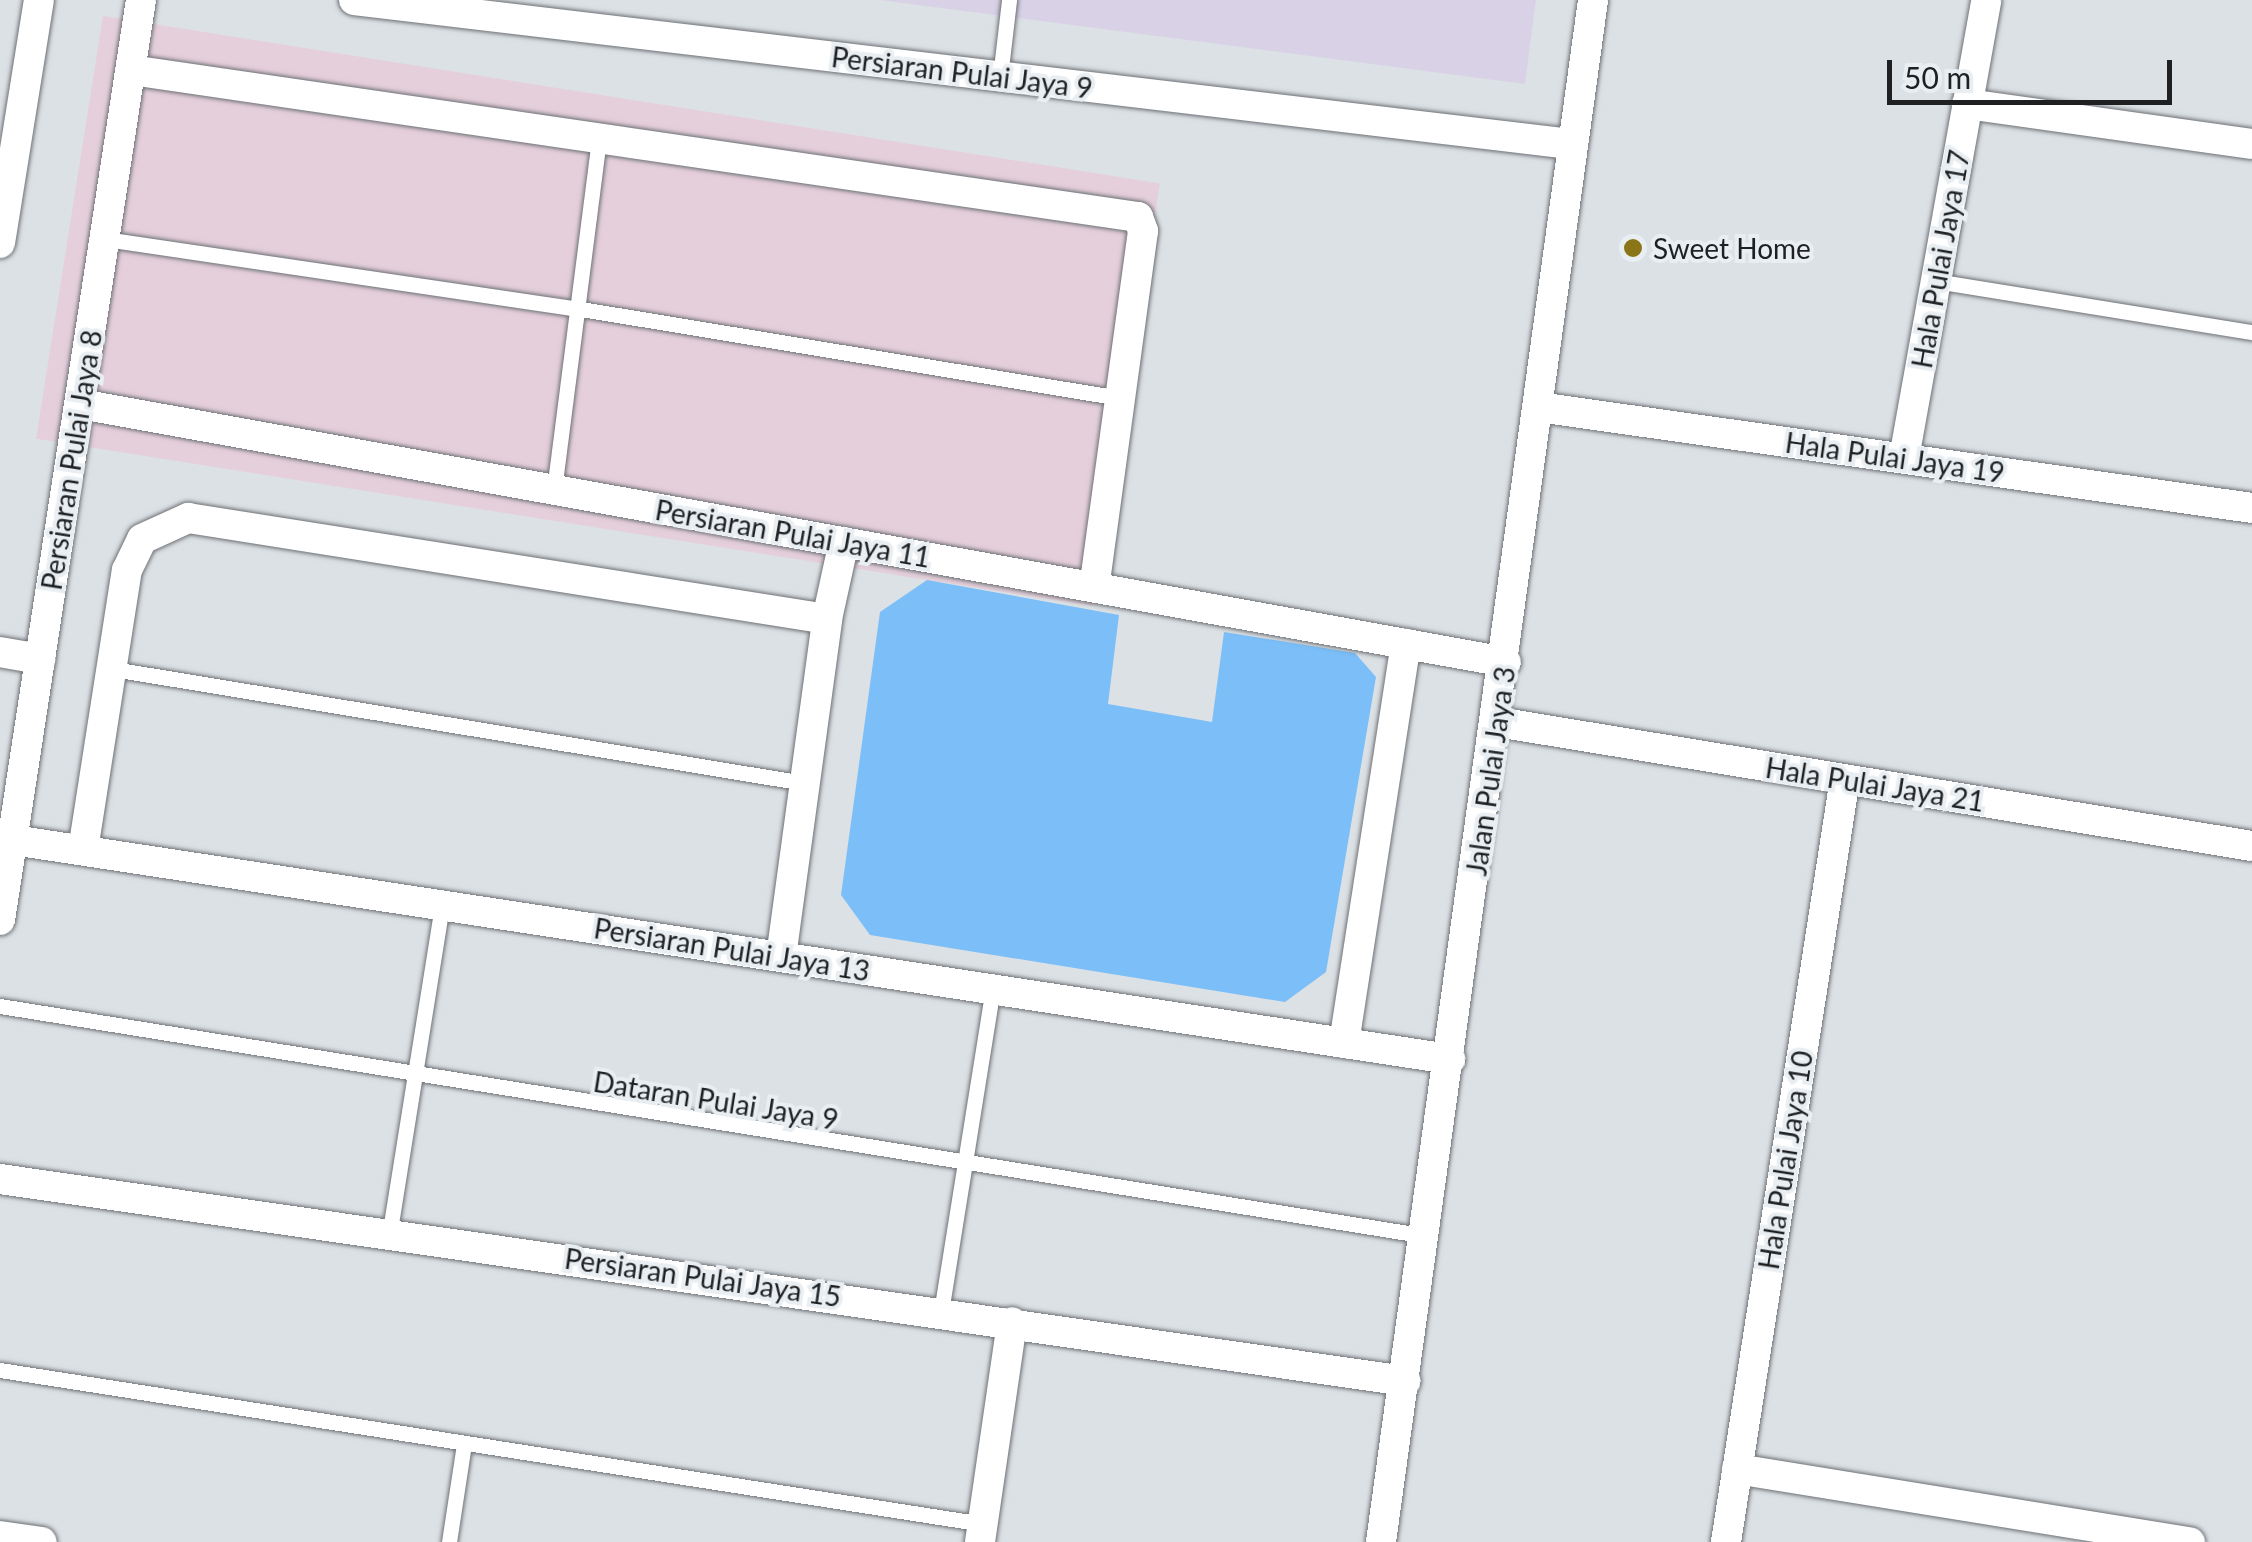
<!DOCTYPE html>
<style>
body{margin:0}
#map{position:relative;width:2252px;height:1542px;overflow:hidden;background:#dce1e5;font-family:Lato,sans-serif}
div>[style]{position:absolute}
.commercial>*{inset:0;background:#e5cfdb;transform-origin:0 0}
.industrial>*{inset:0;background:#d9d2e7}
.green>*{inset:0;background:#7bbef8}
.roads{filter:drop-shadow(0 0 2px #6d7176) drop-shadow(0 0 2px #6d7176)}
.service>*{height:15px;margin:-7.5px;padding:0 7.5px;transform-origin:7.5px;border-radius:7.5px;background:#fff}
.minor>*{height:30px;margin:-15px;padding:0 15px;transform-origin:15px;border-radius:15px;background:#fff}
.dots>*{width:28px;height:28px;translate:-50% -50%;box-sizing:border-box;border:5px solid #e9eef2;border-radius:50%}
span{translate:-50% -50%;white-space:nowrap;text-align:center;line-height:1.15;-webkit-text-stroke:8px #e9eef2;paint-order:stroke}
.street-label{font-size:28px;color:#1e2022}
.poi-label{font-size:28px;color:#1e2022}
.left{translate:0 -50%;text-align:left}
.scale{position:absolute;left:1887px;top:60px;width:285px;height:45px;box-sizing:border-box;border:5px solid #1e2022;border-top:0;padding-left:12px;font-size:30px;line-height:35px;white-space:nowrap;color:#1e2022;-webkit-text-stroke:8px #e9eef2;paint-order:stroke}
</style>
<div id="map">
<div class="commercial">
<div style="left:103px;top:16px;width:1070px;height:428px;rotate:9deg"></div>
</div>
<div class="industrial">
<div style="clip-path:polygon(880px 0,1536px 0,1525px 84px)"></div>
</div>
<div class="green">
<div style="clip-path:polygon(927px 580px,1119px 615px,1108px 704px,1212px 722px,1224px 632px,1355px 653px,1376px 677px,1326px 972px,1285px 1002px,870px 935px,841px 895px,880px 612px)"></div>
</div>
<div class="roads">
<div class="service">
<div style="left:1000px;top:77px;width:78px;rotate:-83.3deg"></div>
<div style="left:105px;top:239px;width:475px;rotate:8.4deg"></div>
<div style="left:575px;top:308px;width:552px;rotate:9.38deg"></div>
<div style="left:1936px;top:281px;width:320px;rotate:9.2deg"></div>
<div style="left:554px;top:490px;width:355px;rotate:-82.7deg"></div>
<div style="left:113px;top:669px;width:700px;rotate:9.37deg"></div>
<div style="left:0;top:1006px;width:1444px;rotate:9.16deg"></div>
<div style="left:390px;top:1230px;width:329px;rotate:-80.9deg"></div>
<div style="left:941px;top:1312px;width:327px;rotate:-80.9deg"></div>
<div style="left:0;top:1370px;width:995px;rotate:8.9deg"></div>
<div style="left:449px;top:1542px;width:99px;rotate:-81.3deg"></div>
</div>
<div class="minor">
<div style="left:354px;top:0;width:1225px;rotate:6.75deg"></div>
<div style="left:131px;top:70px;width:1018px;rotate:8.31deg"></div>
<div style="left:1138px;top:217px;width:15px;rotate:70deg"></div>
<div style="left:1143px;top:231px;width:359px;rotate:97.8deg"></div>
<div style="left:1967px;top:104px;width:288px;rotate:8deg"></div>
<div style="left:0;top:243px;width:246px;rotate:-80.9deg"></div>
<div style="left:80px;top:404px;width:1449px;rotate:10.26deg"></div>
<div style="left:1538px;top:407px;width:721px;rotate:8.05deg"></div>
<div style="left:1904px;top:458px;width:465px;rotate:-79.8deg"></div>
<div style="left:0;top:652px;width:41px;rotate:9.9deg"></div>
<div style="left:1497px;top:722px;width:765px;rotate:9.33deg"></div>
<div style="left:13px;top:840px;width:1454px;rotate:8.67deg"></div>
<div style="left:83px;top:850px;width:283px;rotate:-81.1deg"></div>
<div style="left:127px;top:570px;width:34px;rotate:-64deg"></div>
<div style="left:142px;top:539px;width:51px;rotate:-24.5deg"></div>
<div style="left:188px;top:518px;width:647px;rotate:8.98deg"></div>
<div style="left:0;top:920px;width:931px;rotate:-81.29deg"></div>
<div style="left:781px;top:957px;width:341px;rotate:-82.2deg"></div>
<div style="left:827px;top:619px;width:79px;rotate:-77.6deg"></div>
<div style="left:1344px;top:1043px;width:404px;rotate:-81.2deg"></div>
<div style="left:0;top:1179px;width:1420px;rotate:8.18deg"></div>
<div style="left:1737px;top:1469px;width:459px;rotate:9.2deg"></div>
<div style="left:0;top:1536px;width:42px;rotate:8.1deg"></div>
<div style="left:980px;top:1542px;width:222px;rotate:-81.7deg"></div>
<div style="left:1381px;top:1542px;width:1557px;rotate:-82.17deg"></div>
<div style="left:1726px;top:1542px;width:772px;rotate:-81.14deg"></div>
</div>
</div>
<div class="dots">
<div style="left:1633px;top:248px;background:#8a7619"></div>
</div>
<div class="street-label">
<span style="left:962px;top:72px;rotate:7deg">Persiaran Pulai Jaya 9</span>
<span style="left:1940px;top:259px;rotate:-80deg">Hala Pulai Jaya 17</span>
<span style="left:1895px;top:457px;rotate:8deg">Hala Pulai Jaya 19</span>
<span style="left:71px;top:460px;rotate:-81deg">Persiaran Pulai Jaya 8</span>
<span style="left:793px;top:533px;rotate:10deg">Persiaran Pulai Jaya 11</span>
<span style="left:1490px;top:771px;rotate:-82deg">Jalan Pulai Jaya 3</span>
<span style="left:1875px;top:784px;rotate:9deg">Hala Pulai Jaya 21</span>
<span style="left:732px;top:949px;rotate:9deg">Persiaran Pulai Jaya 13</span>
<span style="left:716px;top:1100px;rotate:9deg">Dataran Pulai Jaya 9</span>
<span style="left:1785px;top:1160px;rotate:-81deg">Hala Pulai Jaya 10</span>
<span style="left:703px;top:1277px;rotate:8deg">Persiaran Pulai Jaya 15</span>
</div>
<div class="poi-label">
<span class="left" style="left:1653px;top:248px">Sweet Home</span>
</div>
<div class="scale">50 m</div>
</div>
